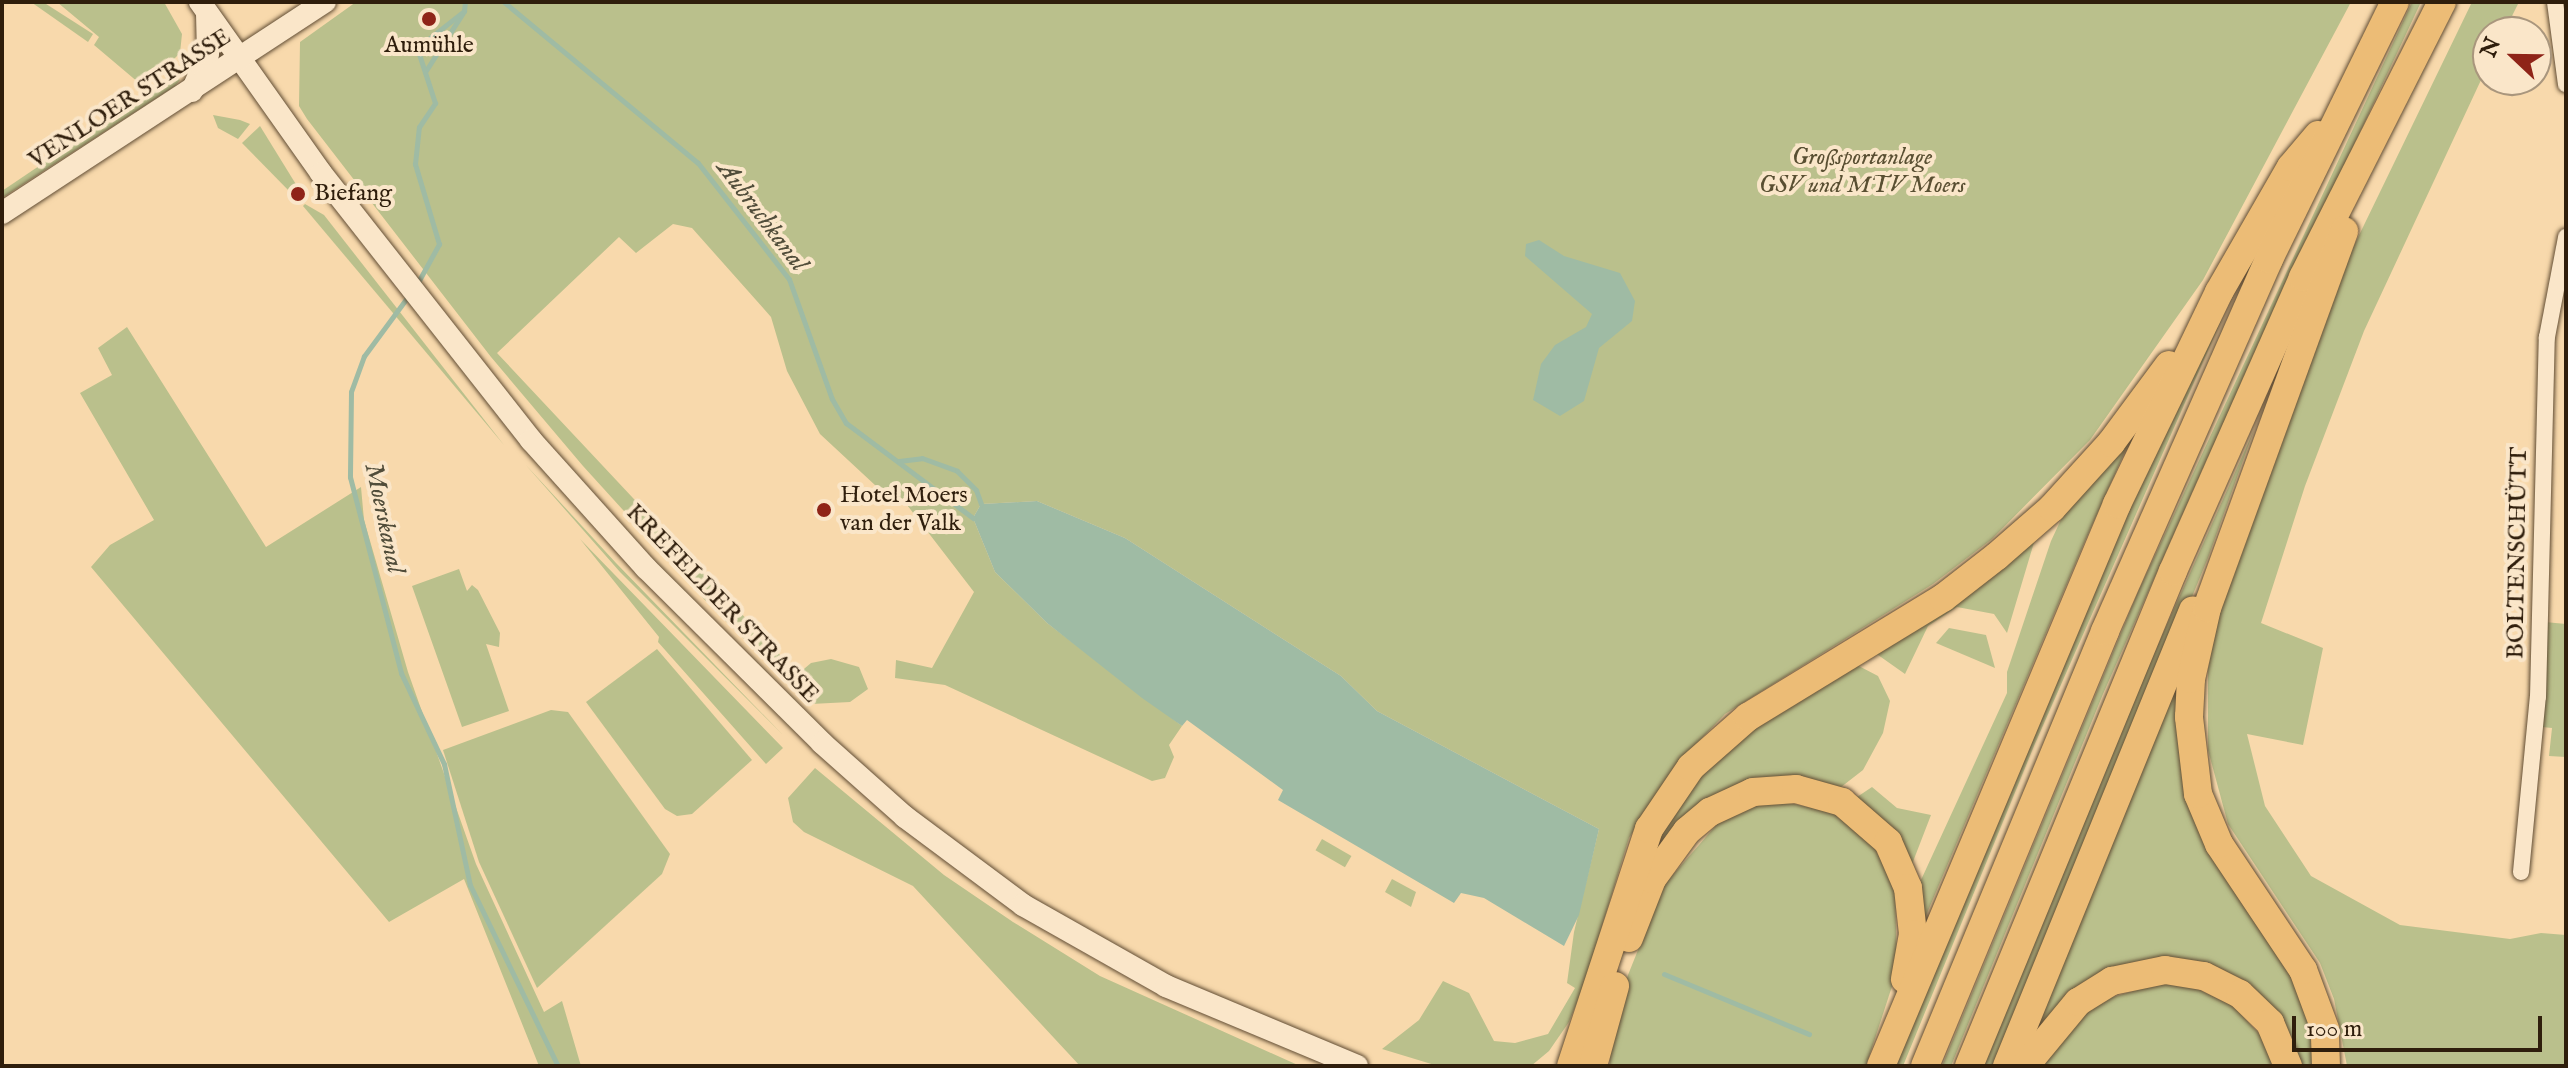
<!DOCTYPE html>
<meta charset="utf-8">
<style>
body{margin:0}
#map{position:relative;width:2568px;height:1068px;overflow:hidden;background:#f8d9ac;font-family:"IM FELL English",serif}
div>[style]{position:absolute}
.green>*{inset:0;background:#bac08c;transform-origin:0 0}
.water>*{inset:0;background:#9fbba4}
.stream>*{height:5px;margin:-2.5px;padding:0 2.5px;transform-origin:2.5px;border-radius:2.5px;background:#9fbba4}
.roads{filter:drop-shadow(0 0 2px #614d34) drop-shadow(0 0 2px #614d34)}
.street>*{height:16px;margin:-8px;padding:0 8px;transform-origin:8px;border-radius:8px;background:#fae6c9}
.secondary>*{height:22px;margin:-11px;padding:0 11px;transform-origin:11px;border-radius:11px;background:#fae6c9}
.highway>*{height:28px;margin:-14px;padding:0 14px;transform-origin:14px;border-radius:14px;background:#ecbc76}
.dots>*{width:22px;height:22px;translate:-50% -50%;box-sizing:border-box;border:4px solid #fae6c9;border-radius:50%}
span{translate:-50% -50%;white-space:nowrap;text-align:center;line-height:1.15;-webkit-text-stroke:8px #fae6c9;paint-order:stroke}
.poi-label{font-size:24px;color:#2f1e0c}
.left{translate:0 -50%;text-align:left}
.street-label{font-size:24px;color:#2f1e0c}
.park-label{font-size:24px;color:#594f32;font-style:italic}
.water-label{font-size:26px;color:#514d3a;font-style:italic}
.frame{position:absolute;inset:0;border:4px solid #2f1e0c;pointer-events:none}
.north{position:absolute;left:2472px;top:16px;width:80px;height:80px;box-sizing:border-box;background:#fae6c9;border:2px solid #a9967d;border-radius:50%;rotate:292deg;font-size:22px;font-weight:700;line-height:32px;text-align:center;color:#2f1e0c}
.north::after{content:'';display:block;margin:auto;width:28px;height:36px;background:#8f2418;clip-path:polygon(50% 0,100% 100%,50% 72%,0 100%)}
.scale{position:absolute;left:2292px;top:1016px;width:250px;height:36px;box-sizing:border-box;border:4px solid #2f1e0c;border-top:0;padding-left:10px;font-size:24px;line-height:28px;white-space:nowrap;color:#2f1e0c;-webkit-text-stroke:6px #fae6c9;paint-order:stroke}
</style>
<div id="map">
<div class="green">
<div style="clip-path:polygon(31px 2px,43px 2px,93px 34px,88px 42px)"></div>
<div style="clip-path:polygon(57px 2px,164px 2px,182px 34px,180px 53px,155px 78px,146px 76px,139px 83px,94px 45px,99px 37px)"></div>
<div style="clip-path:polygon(356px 2px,2351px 2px,2203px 280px,2090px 440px,1992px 539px,1933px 584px,1725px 714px,1674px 767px,1629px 838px,1584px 985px,1569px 1022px,1549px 1051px,1531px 1066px,1438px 1066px,1382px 1049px,1419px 1020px,1443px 981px,1469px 993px,1494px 1041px,1515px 1043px,1548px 1034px,1575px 988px,1567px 983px,1574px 932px,1599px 829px,1377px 711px,1341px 676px,1125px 538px,1037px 501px,981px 504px,973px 518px,995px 572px,1047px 623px,1182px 726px,1169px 745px,1174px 757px,1165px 778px,1152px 781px,945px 685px,895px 678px,896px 660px,932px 668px,974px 592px,904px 501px,876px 486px,820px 434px,787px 371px,771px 317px,692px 228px,673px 224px,636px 253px,619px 237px,497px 353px,798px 674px,811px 663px,831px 659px,859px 667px,868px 689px,850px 702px,811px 704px,713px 609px,583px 466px,491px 357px,307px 119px,299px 106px,300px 42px)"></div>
<div style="clip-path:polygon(2412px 2px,2421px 2px,2207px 459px,2103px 694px,1951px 1066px,1942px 1066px,2138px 592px)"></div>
<div style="clip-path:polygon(2472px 2px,2519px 2px,2504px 32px,2488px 32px,2488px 65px,2364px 331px,2305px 486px,2261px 623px,2323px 648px,2303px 745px,2247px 734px,2265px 806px,2311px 876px,2400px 925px,2510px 939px,2541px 933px,2566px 935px,2566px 1066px,2347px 1066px,2334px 999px,2320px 963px,2228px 824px,2208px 750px,2208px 669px,2224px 589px,2349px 256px)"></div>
<div style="clip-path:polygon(174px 75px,180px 80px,175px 86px,2px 198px,2px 191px)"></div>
<div style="clip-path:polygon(213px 115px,240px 120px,250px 124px,238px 139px,218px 128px)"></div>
<div style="clip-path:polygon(260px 126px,297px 186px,291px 193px,242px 143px)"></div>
<div style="clip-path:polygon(305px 204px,324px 215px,504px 445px,303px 206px)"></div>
<div style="clip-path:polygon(2235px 289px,2034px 746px,1903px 1066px,1890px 1066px,2122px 508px)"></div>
<div style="clip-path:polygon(127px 327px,266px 547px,361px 487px,364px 520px,408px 672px,476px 864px,544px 1012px,562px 1001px,581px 1066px,539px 1066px,464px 879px,389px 922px,91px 567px,110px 545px,154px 520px,80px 393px,112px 375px,98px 348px)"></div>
<div style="clip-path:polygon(2139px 420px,2085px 541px,1919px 932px,1921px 880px,2007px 693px,2007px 672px,2051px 541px,2065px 511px)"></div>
<div style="clip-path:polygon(2254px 430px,2208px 558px,1998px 1066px,1983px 1066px,2152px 658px)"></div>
<div style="clip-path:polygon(525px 464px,616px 563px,783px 735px,620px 572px)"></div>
<div style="clip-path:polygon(2038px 529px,2007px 633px,1994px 614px,1957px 607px,1928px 626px,1905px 674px,1871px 650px)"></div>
<div style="clip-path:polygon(580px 539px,783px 748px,766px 764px,658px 642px,659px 637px)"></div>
<div style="clip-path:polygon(459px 569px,467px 591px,472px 585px,478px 590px,500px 633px,499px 647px,486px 644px,509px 711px,462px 727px,412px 586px)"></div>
<div style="clip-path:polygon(2545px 622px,2566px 624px,2566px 757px,2549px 756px,2552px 728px,2542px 727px)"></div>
<div style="clip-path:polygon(1949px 628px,1986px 635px,1995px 668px,1936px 643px)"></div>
<div style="clip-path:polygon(657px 649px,752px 760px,692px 814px,677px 816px,665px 809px,586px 702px)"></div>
<div style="clip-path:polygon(1855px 664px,1878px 676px,1890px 701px,1883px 733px,1863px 770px,1836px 791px,1753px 784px,1627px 910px,1655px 832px,1724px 742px)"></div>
<div style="clip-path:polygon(2185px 666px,2184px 756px,2298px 972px,2320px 1066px,2294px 1066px,2275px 1019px,2166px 963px,2029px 1042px)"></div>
<div style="clip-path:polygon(551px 710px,568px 712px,670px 854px,662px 874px,537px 988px,479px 862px,443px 750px)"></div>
<div style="clip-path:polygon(815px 768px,944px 875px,1013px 922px,1100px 976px,1300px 1066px,1080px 1066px,913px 886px,804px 832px,793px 822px,788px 798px)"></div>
<div style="clip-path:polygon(1872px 787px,1897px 808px,1931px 815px,1909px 872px,1857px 797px)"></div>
<div style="clip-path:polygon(1780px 801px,1835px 813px,1872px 843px,1895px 887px,1897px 971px,1866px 1066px,1610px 1066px,1610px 1041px,1628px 975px,1664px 885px,1719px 822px,1759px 804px)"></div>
<div style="left:1322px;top:839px;width:34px;height:13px;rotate:30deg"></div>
<div style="clip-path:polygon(1392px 879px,1416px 892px,1411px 907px,1385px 892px)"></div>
<div style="clip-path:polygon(2161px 983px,2193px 987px,2232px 1005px,2261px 1036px,2274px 1066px,2039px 1066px,2083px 1016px,2106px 999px)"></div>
</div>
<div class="water">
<div style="clip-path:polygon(1539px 240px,1564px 256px,1620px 273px,1635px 301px,1632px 321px,1599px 348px,1584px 401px,1560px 416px,1533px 400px,1541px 364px,1555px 345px,1586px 327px,1592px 314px,1525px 256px,1526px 244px)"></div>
<div style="clip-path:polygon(1037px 501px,1125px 538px,1341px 676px,1377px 711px,1599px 829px,1579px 915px,1564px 946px,1484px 898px,1461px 893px,1454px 903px,1278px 800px,1283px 790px,1187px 720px,1182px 726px,1142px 698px,1047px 623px,995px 572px,973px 518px,981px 504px)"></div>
</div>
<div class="stream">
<div style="left:504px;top:2px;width:252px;rotate:39.7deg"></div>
<div style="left:698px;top:163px;width:147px;rotate:51.9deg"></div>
<div style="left:789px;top:279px;width:127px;rotate:70.3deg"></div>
<div style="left:832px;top:399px;width:28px;rotate:60deg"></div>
<div style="left:846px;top:423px;width:159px;rotate:36.8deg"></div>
<div style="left:425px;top:72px;width:72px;rotate:-57.4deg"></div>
<div style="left:417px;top:284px;width:46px;rotate:-61.2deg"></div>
<div style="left:439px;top:244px;width:84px;rotate:-106.7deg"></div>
<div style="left:415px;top:164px;width:37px;rotate:-84deg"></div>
<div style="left:419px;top:127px;width:29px;rotate:-56deg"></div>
<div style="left:435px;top:103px;width:58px;rotate:-108.1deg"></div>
<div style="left:417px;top:48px;width:60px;rotate:-38.2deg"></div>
<div style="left:464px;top:11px;width:9px;rotate:-84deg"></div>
<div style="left:409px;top:295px;width:76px;rotate:126.4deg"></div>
<div style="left:364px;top:356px;width:38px;rotate:110deg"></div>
<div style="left:351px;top:392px;width:85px;rotate:90.7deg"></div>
<div style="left:350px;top:477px;width:203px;rotate:75.4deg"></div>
<div style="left:401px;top:673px;width:101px;rotate:64.7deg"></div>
<div style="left:444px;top:764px;width:124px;rotate:77.9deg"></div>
<div style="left:470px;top:885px;width:201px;rotate:64.1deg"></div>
<div style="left:899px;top:461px;width:23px;rotate:-7deg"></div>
<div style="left:922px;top:458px;width:37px;rotate:20deg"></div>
<div style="left:957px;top:471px;width:27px;rotate:45deg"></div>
<div style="left:976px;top:490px;width:15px;rotate:70deg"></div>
<div style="left:1664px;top:974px;width:157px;rotate:22.5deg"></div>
</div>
<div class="roads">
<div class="street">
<div style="left:2555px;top:2px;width:83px;rotate:82.4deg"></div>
<div style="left:2521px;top:872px;width:176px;rotate:-84.5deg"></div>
<div style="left:2538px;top:697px;width:360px;rotate:-88.6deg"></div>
<div style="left:2547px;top:337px;width:102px;rotate:-79.2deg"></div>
</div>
<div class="secondary">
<div style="left:200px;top:2px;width:209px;rotate:54.7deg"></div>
<div style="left:321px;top:173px;width:340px;rotate:51.8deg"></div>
<div style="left:531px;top:440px;width:172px;rotate:48.1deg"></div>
<div style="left:646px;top:568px;width:248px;rotate:44.8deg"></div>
<div style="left:822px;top:743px;width:111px;rotate:41.7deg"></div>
<div style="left:905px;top:817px;width:147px;rotate:36.7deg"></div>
<div style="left:1023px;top:905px;width:164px;rotate:29.5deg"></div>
<div style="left:1166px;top:986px;width:207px;rotate:22.7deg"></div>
<div style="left:192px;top:91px;width:40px;rotate:-66.6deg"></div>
<div style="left:208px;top:54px;width:40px;rotate:-91.4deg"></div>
<div style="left:2px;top:213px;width:386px;rotate:-33.2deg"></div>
</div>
<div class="highway">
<div style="left:1629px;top:938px;width:63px;rotate:-68.7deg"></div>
<div style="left:1652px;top:879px;width:59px;rotate:-53.9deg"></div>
<div style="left:1687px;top:831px;width:30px;rotate:-40deg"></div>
<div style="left:1710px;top:812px;width:47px;rotate:-24.9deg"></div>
<div style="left:1753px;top:792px;width:43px;rotate:-4deg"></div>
<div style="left:1796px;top:789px;width:48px;rotate:15.8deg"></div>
<div style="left:1842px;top:802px;width:61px;rotate:41deg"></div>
<div style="left:1888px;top:842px;width:50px;rotate:66.5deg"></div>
<div style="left:1908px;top:888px;width:46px;rotate:83.8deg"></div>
<div style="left:1913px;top:934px;width:46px;rotate:100.1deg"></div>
<div style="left:1571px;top:1066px;width:250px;rotate:-71.8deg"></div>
<div style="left:1649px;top:829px;width:75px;rotate:-55.9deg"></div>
<div style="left:1691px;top:767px;width:76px;rotate:-41.3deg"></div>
<div style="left:1748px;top:717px;width:228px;rotate:-31.4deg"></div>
<div style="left:1943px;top:598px;width:68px;rotate:-37.9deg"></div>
<div style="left:1997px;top:556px;width:73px;rotate:-41.1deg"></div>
<div style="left:2052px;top:508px;width:88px;rotate:-47.8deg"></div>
<div style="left:2111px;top:443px;width:97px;rotate:-53.4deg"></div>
<div style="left:1593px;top:1066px;width:83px;rotate:-74.6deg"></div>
<div style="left:1881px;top:1066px;width:610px;rotate:-67.22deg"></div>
<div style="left:2117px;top:504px;width:235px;rotate:-64.3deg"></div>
<div style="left:2219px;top:292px;width:144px;rotate:-60.1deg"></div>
<div style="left:2291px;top:167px;width:42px;rotate:-49.8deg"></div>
<div style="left:1925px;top:1066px;width:471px;rotate:-67.5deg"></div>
<div style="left:2105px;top:631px;width:407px;rotate:-66.2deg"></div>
<div style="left:2269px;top:259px;width:286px;rotate:-63.9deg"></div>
<div style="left:1969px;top:1066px;width:535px;rotate:-67.6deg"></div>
<div style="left:2173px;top:571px;width:321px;rotate:-66.1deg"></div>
<div style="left:2303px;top:277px;width:308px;rotate:-63.2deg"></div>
<div style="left:2007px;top:1066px;width:492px;rotate:-67.8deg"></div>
<div style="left:2025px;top:1066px;width:83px;rotate:-50.4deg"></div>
<div style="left:2078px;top:1002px;width:40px;rotate:-32deg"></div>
<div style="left:2112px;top:981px;width:54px;rotate:-11.7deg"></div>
<div style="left:2165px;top:970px;width:39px;rotate:9deg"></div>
<div style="left:2204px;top:976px;width:40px;rotate:26.6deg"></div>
<div style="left:2240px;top:994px;width:42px;rotate:44deg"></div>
<div style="left:2270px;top:1023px;width:47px;rotate:67.3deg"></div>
<div style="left:2326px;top:1066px;width:37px;rotate:-92deg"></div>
<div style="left:2325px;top:1029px;width:63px;rotate:-110.4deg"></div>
<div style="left:2303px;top:970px;width:151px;rotate:-123.7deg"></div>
<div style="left:2219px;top:844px;width:54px;rotate:-112.8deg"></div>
<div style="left:2198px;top:794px;width:78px;rotate:-96.7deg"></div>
<div style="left:2189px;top:717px;width:38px;rotate:-87deg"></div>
<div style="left:2191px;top:679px;width:73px;rotate:-77.3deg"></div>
<div style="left:2207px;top:608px;width:401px;rotate:-70deg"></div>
</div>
</div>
<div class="dots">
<div style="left:429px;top:19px;background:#8f2418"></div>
<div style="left:298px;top:194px;background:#8f2418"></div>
<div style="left:824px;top:510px;background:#8f2418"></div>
</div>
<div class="poi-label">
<span style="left:429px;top:46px">Aumühle</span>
<span class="left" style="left:314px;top:194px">Biefang</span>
<span class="left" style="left:840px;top:510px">Hotel Moers<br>van der Valk</span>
</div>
<div class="street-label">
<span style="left:130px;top:99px;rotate:-33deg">VENLOER STRASSE</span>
<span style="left:2518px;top:553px;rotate:-89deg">BOLTENSCHÜTT</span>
<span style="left:722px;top:604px;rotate:46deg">KREFELDER STRASSE</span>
</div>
<div class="park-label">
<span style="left:1862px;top:172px">Großsportanlage<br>GSV und MTV Moers</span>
</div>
<div class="water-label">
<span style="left:762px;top:216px;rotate:53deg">Aubruchkanal</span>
<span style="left:384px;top:518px;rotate:78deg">Moerskanal</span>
</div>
<div class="frame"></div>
<div class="north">N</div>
<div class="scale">100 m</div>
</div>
